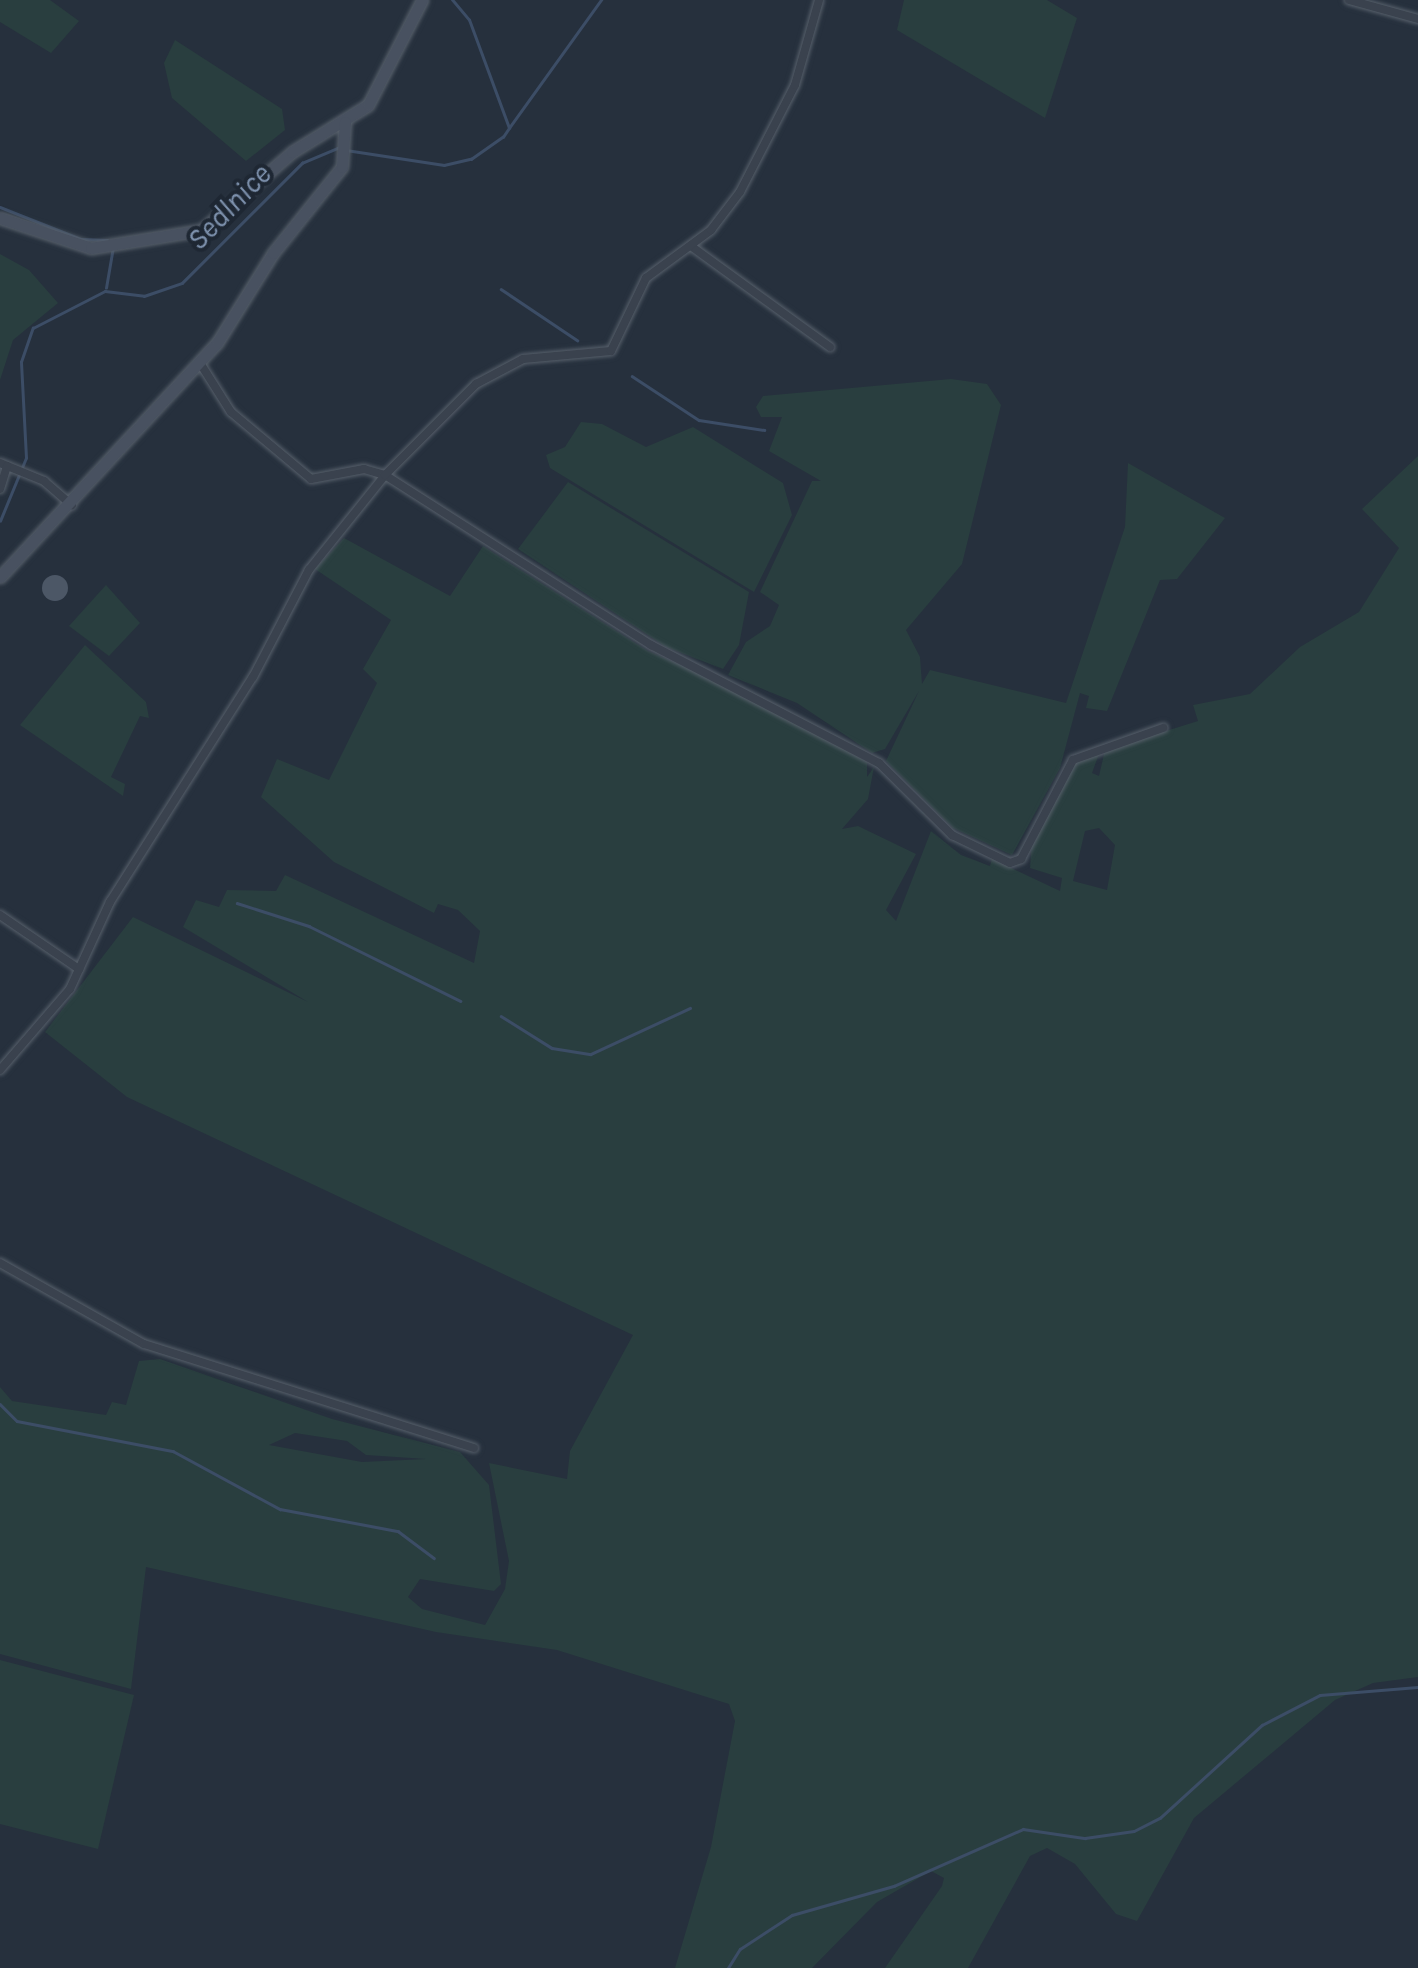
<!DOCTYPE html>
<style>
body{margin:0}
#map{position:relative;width:1418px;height:1968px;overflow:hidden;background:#26303d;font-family:Karla,sans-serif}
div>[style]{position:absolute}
.green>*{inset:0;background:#293e3f}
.stream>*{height:2.5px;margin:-1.25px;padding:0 1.25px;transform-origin:1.25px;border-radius:1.25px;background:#3c4d66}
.building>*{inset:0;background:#4c5766}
.round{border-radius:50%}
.roads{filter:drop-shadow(0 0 2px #57606b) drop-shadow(0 0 2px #57606b)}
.street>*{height:8px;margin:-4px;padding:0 4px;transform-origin:4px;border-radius:4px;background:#3a424e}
.secondary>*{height:11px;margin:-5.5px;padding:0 5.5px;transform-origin:5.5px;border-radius:5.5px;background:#485160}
span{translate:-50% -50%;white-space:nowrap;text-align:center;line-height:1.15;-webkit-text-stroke:8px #1e2733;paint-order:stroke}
.water-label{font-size:30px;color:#7f93af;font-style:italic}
</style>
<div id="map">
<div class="green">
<div style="clip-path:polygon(0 0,50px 0,79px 21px,51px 53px,0 22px)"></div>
<div style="clip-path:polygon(904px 0,1047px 0,1077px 18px,1045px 118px,897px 30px)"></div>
<div style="clip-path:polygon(175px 40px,282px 109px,285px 130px,246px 161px,172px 98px,164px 63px)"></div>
<div style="clip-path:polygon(0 254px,29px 270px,58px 303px,13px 340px,0 380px)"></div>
<div style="clip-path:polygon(951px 379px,987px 384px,1001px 405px,962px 564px,906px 630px,920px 657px,922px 684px,930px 670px,1066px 703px,1125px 527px,1128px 463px,1225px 518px,1177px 579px,1160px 580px,1107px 711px,1086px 708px,1089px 696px,1080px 693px,1060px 768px,1012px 855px,953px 828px,886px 761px,919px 691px,885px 749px,872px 753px,797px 703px,728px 675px,746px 642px,770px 626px,779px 605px,760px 592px,812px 481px,821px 481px,769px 451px,782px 417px,761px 417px,756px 407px,763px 396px)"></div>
<div style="clip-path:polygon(581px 422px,602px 424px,646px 447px,693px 427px,783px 483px,792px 515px,754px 592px,550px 468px,546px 455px,565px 447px)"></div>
<div style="clip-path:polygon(evenodd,1418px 456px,1418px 1677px,1373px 1683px,1335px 1700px,1194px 1818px,1137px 1921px,1116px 1914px,1075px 1864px,1047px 1848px,1030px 1856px,968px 1968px,885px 1968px,942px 1886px,944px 1878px,931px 1871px,877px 1902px,812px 1968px,675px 1968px,711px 1847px,735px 1721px,729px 1704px,557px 1650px,436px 1632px,146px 1567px,131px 1689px,0 1654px,0 1387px,12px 1401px,106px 1415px,112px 1402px,126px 1405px,139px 1361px,160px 1359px,332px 1419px,460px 1452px,489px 1485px,501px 1584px,494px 1591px,420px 1579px,408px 1597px,422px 1609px,485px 1625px,505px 1589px,509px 1561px,489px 1463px,567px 1479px,570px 1451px,633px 1335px,127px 1097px,45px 1032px,133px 917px,308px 1002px,183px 927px,196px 900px,219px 907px,227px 890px,276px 891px,285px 875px,474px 963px,480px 931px,458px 910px,438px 904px,434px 913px,334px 862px,261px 797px,277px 759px,329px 780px,377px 683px,363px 669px,391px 620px,315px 569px,344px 538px,450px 596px,483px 546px,648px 651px,736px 689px,867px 762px,867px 777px,874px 767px,868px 799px,842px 829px,858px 826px,916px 854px,886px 910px,896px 921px,931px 831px,961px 855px,990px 866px,992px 859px,1060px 891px,1062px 878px,1030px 868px,1032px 842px,1069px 765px,1100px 751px,1092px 773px,1099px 776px,1105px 750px,1198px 721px,1193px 705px,1250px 694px,1300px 647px,1359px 612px,1399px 548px,1362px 509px,1418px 456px,1099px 828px,1115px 845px,1107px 890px,1073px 881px,1085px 831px,1099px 828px,1418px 456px,295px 1433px,347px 1441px,366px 1455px,426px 1459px,362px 1462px,269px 1445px,295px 1433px)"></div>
<div style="clip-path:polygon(568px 482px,749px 592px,739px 645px,723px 669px,666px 647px,518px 549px)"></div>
<div style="clip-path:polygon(106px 585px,140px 623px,109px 656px,69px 626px)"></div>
<div style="clip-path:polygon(85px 645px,146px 702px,149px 718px,140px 716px,111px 777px,125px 784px,123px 796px,20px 725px)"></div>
<div style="clip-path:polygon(0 1660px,134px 1695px,98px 1849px,0 1824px)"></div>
</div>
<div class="stream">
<div style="left:509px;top:128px;width:158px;rotate:-54.3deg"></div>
<div style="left:346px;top:150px;width:99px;rotate:8.7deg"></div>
<div style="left:444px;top:165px;width:28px;rotate:-13deg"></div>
<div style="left:471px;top:159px;width:39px;rotate:-35deg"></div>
<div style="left:503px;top:137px;width:11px;rotate:-56deg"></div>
<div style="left:509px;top:128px;width:115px;rotate:-110.3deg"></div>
<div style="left:469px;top:20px;width:26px;rotate:-130deg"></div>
<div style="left:0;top:207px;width:87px;rotate:21.6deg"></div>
<div style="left:81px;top:239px;width:26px;rotate:2deg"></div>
<div style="left:106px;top:288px;width:42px;rotate:-80.3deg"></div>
<div style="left:501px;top:289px;width:92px;rotate:33.9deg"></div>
<div style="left:632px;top:376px;width:80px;rotate:33.3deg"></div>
<div style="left:699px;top:420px;width:66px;rotate:8.7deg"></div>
<div style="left:0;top:521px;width:68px;rotate:-67.6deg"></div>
<div style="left:26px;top:458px;width:96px;rotate:-93deg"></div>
<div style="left:21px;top:362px;width:36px;rotate:-71deg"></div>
<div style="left:33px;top:328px;width:81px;rotate:-27.2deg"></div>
<div style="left:105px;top:291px;width:39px;rotate:7deg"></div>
<div style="left:144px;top:296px;width:40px;rotate:-18.9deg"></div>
<div style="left:182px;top:283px;width:170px;rotate:-45deg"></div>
<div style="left:302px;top:163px;width:39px;rotate:-23deg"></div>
<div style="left:237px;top:903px;width:76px;rotate:17.7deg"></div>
<div style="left:309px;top:926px;width:169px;rotate:26.3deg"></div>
<div style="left:501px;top:1016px;width:60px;rotate:32.1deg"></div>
<div style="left:552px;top:1048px;width:39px;rotate:9deg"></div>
<div style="left:591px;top:1054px;width:109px;rotate:-24.9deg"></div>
<div style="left:0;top:1404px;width:24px;rotate:45deg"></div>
<div style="left:17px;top:1421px;width:159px;rotate:10.9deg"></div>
<div style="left:173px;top:1451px;width:122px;rotate:28.5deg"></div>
<div style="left:280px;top:1509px;width:120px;rotate:10.6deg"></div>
<div style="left:398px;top:1531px;width:45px;rotate:36.9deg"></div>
<div style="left:728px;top:1968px;width:22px;rotate:-58deg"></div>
<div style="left:740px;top:1949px;width:62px;rotate:-33.2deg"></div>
<div style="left:792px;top:1915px;width:106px;rotate:-15.9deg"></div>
<div style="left:894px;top:1886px;width:141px;rotate:-23.8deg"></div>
<div style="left:1023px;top:1829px;width:63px;rotate:8.3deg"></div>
<div style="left:1085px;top:1838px;width:49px;rotate:-8.1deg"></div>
<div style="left:1134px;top:1831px;width:29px;rotate:-27deg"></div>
<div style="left:1160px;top:1818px;width:138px;rotate:-42.4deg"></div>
<div style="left:1262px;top:1725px;width:65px;rotate:-27.3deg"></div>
<div style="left:1320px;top:1695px;width:98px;rotate:-4.7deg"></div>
</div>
<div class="building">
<div class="round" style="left:42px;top:575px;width:26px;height:26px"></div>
</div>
<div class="roads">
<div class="street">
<div style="left:1349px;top:0;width:72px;rotate:15.4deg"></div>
<div style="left:691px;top:246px;width:172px;rotate:36deg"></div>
<div style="left:200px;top:363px;width:58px;rotate:57.7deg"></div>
<div style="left:231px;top:412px;width:104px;rotate:39.9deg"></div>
<div style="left:311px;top:479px;width:54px;rotate:-10.7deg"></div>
<div style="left:364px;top:469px;width:22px;rotate:16deg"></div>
<div style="left:385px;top:475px;width:316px;rotate:32.6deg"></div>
<div style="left:651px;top:645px;width:257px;rotate:27.4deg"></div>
<div style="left:879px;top:763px;width:103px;rotate:44.6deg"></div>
<div style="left:952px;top:835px;width:64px;rotate:25.8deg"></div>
<div style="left:1010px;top:863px;width:12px;rotate:-20deg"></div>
<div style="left:1021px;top:859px;width:112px;rotate:-62.3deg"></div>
<div style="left:1073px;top:760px;width:96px;rotate:-19.6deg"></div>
<div style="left:0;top:463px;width:48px;rotate:22.2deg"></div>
<div style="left:44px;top:481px;width:37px;rotate:41deg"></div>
<div style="left:0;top:489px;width:24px;rotate:-73deg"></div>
<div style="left:0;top:915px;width:96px;rotate:34.4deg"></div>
<div style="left:0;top:1070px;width:107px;rotate:-49.2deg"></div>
<div style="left:70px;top:989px;width:96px;rotate:-65.3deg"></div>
<div style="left:110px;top:902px;width:267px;rotate:-57.6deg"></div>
<div style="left:253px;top:677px;width:121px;rotate:-62.4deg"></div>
<div style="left:309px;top:570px;width:122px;rotate:-51.3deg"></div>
<div style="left:385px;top:475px;width:129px;rotate:-45deg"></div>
<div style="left:476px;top:384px;width:53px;rotate:-28deg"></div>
<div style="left:523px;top:359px;width:88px;rotate:-5.2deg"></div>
<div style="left:611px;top:351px;width:81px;rotate:-64.4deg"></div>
<div style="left:646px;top:278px;width:81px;rotate:-36.4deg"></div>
<div style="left:711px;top:230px;width:48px;rotate:-52.7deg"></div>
<div style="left:740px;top:192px;width:120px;rotate:-62.8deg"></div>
<div style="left:795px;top:85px;width:88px;rotate:-74.2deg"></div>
<div style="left:0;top:1263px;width:165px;rotate:29.4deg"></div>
<div style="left:144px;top:1344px;width:346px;rotate:17.5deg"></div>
</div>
<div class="secondary">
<div style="left:0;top:218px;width:96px;rotate:18.2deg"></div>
<div style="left:91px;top:248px;width:112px;rotate:-9.2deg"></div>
<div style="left:202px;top:230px;width:119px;rotate:-40.9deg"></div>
<div style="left:292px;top:152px;width:89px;rotate:-31.7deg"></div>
<div style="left:368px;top:105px;width:118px;rotate:-62.8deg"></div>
<div style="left:0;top:577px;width:319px;rotate:-47.2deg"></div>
<div style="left:217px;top:343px;width:106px;rotate:-58.1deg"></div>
<div style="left:273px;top:253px;width:110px;rotate:-51.3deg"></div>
<div style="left:342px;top:167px;width:45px;rotate:-86.2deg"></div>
</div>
</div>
<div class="water-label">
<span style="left:229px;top:207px;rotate:-46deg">Sedlnice</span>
</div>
</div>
